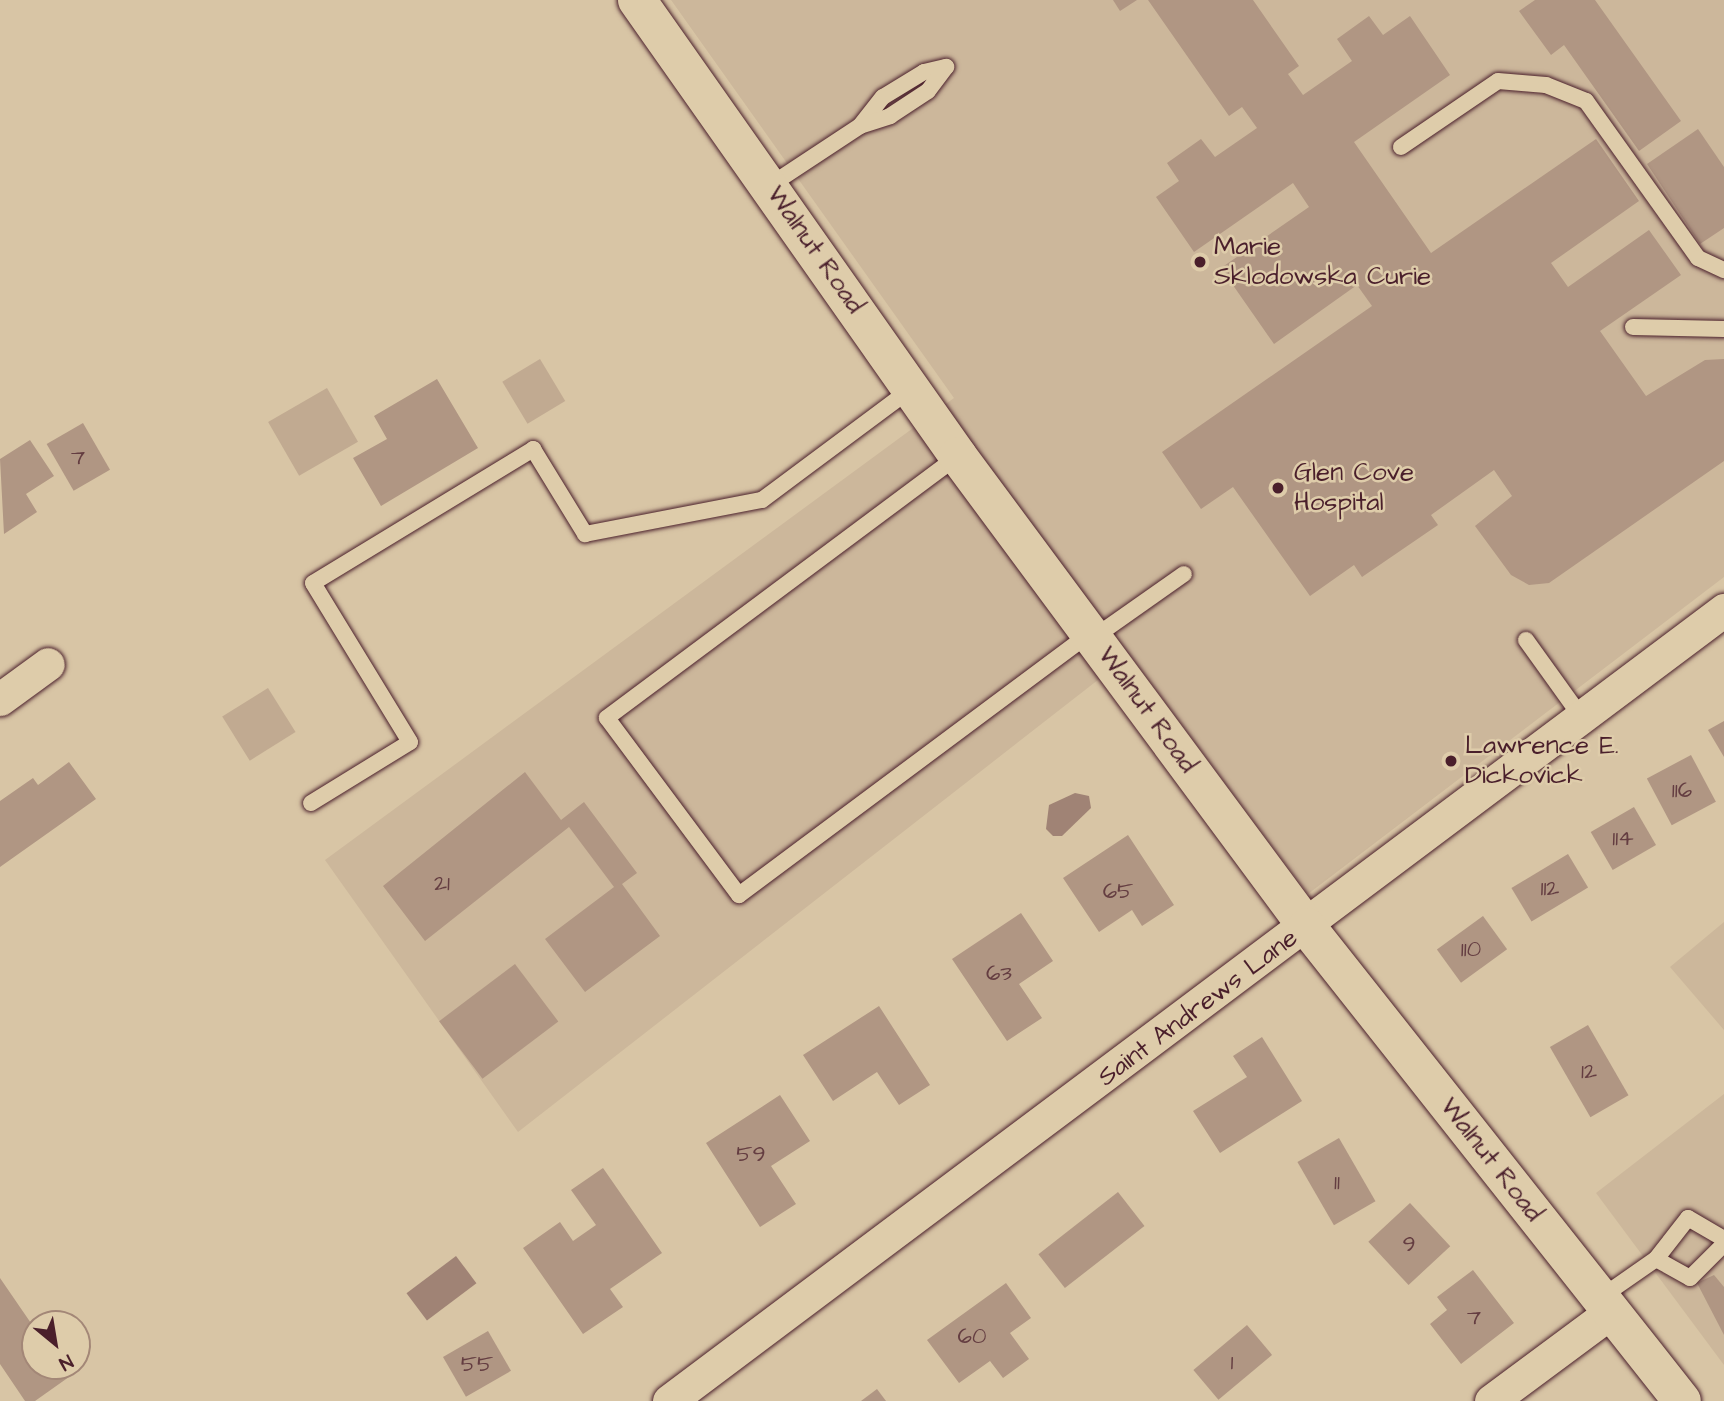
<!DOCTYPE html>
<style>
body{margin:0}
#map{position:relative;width:1724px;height:1401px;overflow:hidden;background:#d8c5a5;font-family:"Architects Daughter",sans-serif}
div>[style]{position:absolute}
.built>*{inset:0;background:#ccb79b}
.green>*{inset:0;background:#c1aa91;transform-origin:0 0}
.water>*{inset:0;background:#a08375;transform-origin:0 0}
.building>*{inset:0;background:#b09683;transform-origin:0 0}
.roads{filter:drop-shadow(0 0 2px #4a1f2b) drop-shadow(0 0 2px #4a1f2b)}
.service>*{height:16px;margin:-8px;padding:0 8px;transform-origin:8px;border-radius:8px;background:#deccaa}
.minor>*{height:33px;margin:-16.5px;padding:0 16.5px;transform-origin:16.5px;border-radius:16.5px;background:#deccaa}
.tertiary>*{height:38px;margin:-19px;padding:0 19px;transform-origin:19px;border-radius:19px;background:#deccaa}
.dots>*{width:19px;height:19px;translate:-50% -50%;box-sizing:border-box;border:4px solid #deccaa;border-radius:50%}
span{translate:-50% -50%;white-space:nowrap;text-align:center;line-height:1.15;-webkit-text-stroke:5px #deccaa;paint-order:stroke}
.number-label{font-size:23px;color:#643d41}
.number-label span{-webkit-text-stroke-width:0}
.poi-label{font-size:26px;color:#4a1f2b}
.left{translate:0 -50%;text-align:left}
.street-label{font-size:26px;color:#4a1f2b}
.north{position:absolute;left:21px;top:1310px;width:70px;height:70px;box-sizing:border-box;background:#deccaa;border:2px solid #a38777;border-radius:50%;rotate:150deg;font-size:19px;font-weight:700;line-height:28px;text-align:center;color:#4a1f2b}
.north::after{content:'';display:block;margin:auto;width:24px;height:32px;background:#4a1f2b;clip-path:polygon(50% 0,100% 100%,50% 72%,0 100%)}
</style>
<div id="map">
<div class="built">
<div style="clip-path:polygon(671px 0,1724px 0,1724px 577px,1308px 894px,1130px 655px,518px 1132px,325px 860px,954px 398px)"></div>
<div style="clip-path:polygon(1724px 922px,1724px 1030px,1670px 967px)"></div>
<div style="clip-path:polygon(1724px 1094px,1724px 1365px,1596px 1193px)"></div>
</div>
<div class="green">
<div style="left:540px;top:359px;width:49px;height:44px;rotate:59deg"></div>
<div style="left:327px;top:388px;width:62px;height:68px;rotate:60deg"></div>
<div style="left:268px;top:688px;width:52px;height:54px;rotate:58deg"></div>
</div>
<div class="water">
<div style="clip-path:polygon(1075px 793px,1089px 796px,1091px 808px,1062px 836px,1053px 836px,1046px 829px,1049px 805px)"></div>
<div style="left:456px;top:1256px;width:34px;height:62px;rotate:53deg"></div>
</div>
<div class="building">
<div style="clip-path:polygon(1113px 0,1137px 0,1120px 11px)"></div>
<div style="clip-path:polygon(1148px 0,1253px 0,1299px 66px,1288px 74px,1303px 95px,1352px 61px,1337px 39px,1369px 16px,1383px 35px,1410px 16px,1450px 75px,1354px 142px,1431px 253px,1596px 139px,1639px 201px,1551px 263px,1568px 287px,1649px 230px,1681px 275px,1600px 331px,1646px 396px,1705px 360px,1724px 359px,1724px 461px,1549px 583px,1529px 585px,1511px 575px,1475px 526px,1512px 496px,1494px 470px,1431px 515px,1438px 525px,1362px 577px,1354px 565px,1310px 596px,1233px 487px,1201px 509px,1162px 452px,1372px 306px,1357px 285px,1274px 344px,1221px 268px,1309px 207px,1293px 183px,1194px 252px,1156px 197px,1179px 181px,1167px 163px,1201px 139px,1215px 157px,1257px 128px,1242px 107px,1229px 116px)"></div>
<div style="clip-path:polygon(1535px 0,1595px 0,1681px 121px,1639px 151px,1564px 45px,1551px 55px,1519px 11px)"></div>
<div style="clip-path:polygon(1698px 129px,1724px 167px,1724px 228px,1700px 244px,1647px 164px)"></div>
<div style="clip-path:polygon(437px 379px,478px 448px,381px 506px,353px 458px,387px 439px,374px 416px)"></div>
<div style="left:83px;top:423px;width:54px;height:42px;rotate:60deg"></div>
<div style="clip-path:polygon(30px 440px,54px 476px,26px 494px,37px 512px,4px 534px,0 459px)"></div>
<div style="clip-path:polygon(1724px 721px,1724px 757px,1708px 730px)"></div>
<div style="left:1691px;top:755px;width:53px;height:50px;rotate:62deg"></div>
<div style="clip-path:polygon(69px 762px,96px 799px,0 867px,0 801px,33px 778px,38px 785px)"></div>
<div style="clip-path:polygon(525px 772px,561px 820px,584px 802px,637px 873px,622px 884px,660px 936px,585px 992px,545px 939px,614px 887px,569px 827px,425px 941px,383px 886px)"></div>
<div style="left:1634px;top:807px;width:44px;height:50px;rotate:60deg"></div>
<div style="clip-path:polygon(1128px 835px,1174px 905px,1142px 926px,1132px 910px,1099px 932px,1063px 878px)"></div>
<div style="left:1568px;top:854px;width:39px;height:66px;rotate:59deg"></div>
<div style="clip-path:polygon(1021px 913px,1053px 961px,1019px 984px,1042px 1018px,1007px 1041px,952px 959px)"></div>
<div style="left:1483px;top:916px;width:41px;height:57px;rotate:54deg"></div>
<div style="left:515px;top:964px;width:72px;height:95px;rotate:53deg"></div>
<div style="clip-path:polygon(879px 1006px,930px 1085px,899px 1105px,877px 1072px,833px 1101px,803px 1055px)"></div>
<div style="left:1588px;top:1025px;width:81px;height:44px;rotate:60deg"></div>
<div style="clip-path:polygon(1262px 1037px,1302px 1101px,1220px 1153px,1193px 1111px,1247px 1077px,1233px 1056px)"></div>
<div style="clip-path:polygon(780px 1095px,810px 1141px,771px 1166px,796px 1204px,760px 1227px,706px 1143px)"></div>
<div style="left:1339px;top:1138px;width:73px;height:48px;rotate:60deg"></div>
<div style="clip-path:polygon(603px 1168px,662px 1253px,610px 1289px,623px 1307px,583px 1334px,523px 1248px,560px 1222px,573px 1241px,596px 1225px,571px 1190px)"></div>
<div style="left:1118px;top:1192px;width:43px;height:101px;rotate:52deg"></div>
<div style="left:1410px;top:1203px;width:59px;height:57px;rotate:47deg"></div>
<div style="clip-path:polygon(1473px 1270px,1514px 1323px,1461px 1364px,1430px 1324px,1447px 1310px,1437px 1297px)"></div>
<div style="clip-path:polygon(1714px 1275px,1724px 1287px,1724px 1335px,1697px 1283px)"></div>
<div style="clip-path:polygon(0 1278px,35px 1329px,35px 1366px,72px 1366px,76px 1372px,35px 1401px,25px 1401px,0 1364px)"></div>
<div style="clip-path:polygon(1006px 1283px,1031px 1318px,1010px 1333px,1029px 1359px,1003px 1378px,990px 1361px,959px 1383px,927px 1340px)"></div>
<div style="left:1247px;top:1325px;width:39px;height:70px;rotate:50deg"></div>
<div style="left:488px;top:1331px;width:46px;height:52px;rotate:60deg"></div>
<div style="clip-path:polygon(877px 1389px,886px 1401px,861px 1401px)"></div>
</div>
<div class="roads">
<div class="service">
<div style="left:860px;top:126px;width:37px;rotate:-52deg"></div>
<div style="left:883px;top:97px;width:48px;rotate:-31.4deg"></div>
<div style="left:924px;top:72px;width:23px;rotate:-13deg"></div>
<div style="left:1401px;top:147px;width:117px;rotate:-34.2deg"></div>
<div style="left:1498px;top:81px;width:48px;rotate:4.8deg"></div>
<div style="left:1546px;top:85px;width:43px;rotate:21.8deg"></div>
<div style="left:1586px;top:101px;width:193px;rotate:54.5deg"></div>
<div style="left:1698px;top:258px;width:29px;rotate:25deg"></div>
<div style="left:769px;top:186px;width:109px;rotate:-33.4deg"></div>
<div style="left:860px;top:126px;width:32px;rotate:-18deg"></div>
<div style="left:890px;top:116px;width:45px;rotate:-33.3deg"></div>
<div style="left:928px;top:91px;width:30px;rotate:-53deg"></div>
<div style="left:1633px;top:327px;width:91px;rotate:1.3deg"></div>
<div style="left:958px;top:456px;width:438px;rotate:143.3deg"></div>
<div style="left:607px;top:718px;width:221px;rotate:53.3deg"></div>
<div style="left:739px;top:895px;width:438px;rotate:-36.7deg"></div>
<div style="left:1093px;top:638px;width:111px;rotate:-35.1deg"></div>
<div style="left:1526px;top:640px;width:96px;rotate:54.3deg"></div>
<div style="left:311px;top:803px;width:116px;rotate:-31.6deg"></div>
<div style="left:410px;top:742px;width:186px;rotate:-121.4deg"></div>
<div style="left:313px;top:583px;width:258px;rotate:-31.3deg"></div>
<div style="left:533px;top:449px;width:100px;rotate:58.5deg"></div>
<div style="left:585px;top:534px;width:180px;rotate:-10.9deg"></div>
<div style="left:762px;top:500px;width:187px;rotate:-36.7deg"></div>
<div style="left:1656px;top:1259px;width:52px;rotate:-52deg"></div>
<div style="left:1688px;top:1218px;width:42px;rotate:30.3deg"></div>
<div style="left:1600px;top:1298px;width:68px;rotate:-34.9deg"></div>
<div style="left:1656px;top:1259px;width:39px;rotate:29deg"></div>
<div style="left:1690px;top:1278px;width:48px;rotate:-45deg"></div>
</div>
<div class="minor">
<div style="left:0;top:699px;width:59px;rotate:-36.1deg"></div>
<div style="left:669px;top:1401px;width:1319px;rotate:-36.86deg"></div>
<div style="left:1491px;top:1401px;width:149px;rotate:-36.6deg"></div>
</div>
<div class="tertiary">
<div style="left:637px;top:0;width:558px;rotate:54.86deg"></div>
<div style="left:958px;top:456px;width:586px;rotate:53.46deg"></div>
<div style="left:1307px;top:927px;width:604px;rotate:51.65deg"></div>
</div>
</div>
<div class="dots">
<div style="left:1200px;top:262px;background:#4a1f2b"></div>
<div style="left:1278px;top:488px;background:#4a1f2b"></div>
<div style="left:1451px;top:761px;background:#4a1f2b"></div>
</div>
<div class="number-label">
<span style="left:78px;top:457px">7</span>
<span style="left:1682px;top:790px">116</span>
<span style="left:1623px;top:838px">114</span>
<span style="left:442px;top:883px">21</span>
<span style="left:1550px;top:888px">112</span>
<span style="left:1118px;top:891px">65</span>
<span style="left:1471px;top:949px">110</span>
<span style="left:999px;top:973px">63</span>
<span style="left:1589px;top:1071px">12</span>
<span style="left:751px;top:1154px">59</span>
<span style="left:1337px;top:1182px">11</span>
<span style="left:1409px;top:1244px">9</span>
<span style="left:1474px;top:1317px">7</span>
<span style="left:972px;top:1336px">60</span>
<span style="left:1232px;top:1362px">1</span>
<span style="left:477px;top:1364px">55</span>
</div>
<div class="poi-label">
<span class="left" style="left:1214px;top:262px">Marie<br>Sklodowska Curie</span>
<span class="left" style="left:1294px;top:488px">Glen Cove<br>Hospital</span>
<span class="left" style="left:1465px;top:761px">Lawrence E.<br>Dickovick</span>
</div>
<div class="street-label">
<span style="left:815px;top:250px;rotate:55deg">Walnut Road</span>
<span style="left:1147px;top:710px;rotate:54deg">Walnut Road</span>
<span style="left:1198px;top:1008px;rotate:-37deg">Saint Andrews Lane</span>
<span style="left:1491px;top:1160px;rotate:52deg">Walnut Road</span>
</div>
<div class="north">N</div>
</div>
